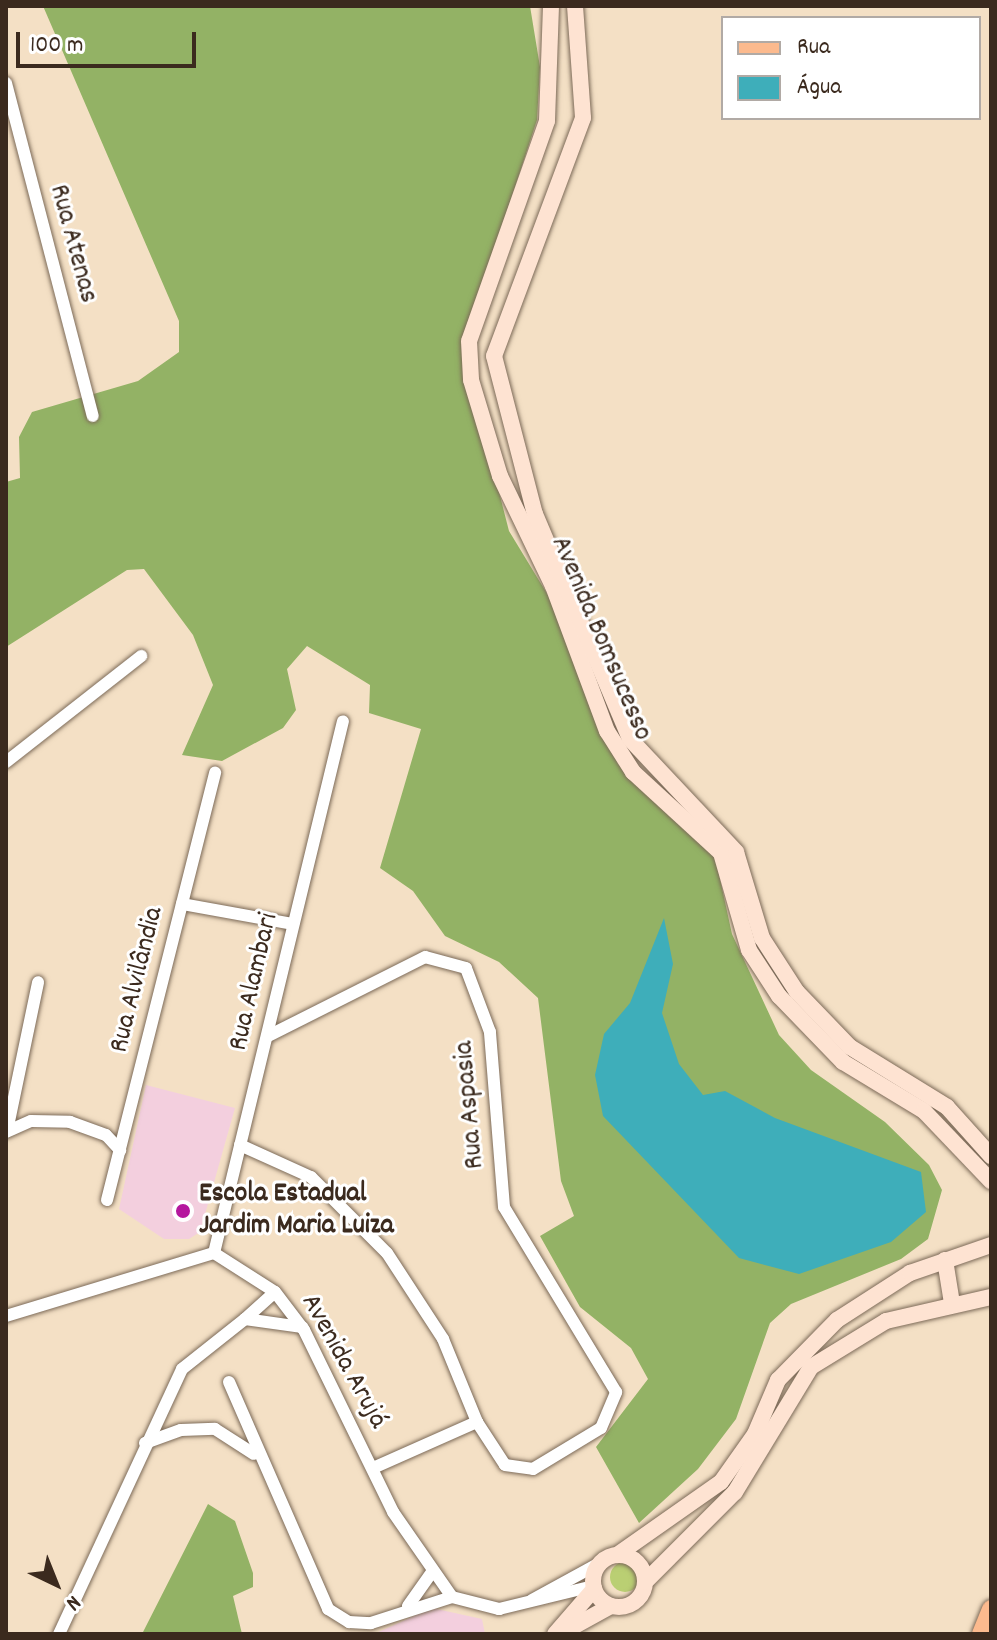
<!DOCTYPE html>
<meta charset="utf-8">
<style>
body{margin:0}
#map{position:relative;width:997px;height:1640px;overflow:hidden;background:#f4e0c5;font-family:Dekko,sans-serif}
div>[style]{position:absolute}
.built>*{inset:0;background:#f3cfde}
.green>*{inset:0;background:#bacf73}
.round{border-radius:50%}
.forest>*{inset:0;background:#93b265}
.water>*{inset:0;background:#3eaeba}
.roads{filter:drop-shadow(0 0 2px #7c6a58) drop-shadow(0 0 2px #7c6a58)}
.street>*{height:12px;margin:-6px;padding:0 6px;transform-origin:6px;border-radius:6px;background:#fff}
.secondary>*{height:16px;margin:-8px;padding:0 8px;transform-origin:8px;border-radius:8px;background:#fee3d2}
.secondary>.ring{margin:-8px;padding:0;box-sizing:content-box;background:none;border:16px solid #fee3d2;border-radius:50%}
.primary>*{height:18px;margin:-9px;padding:0 9px;transform-origin:9px;border-radius:9px;background:#fcba8e}
.dots>*{width:22px;height:22px;translate:-50% -50%;box-sizing:border-box;border:4px solid #fff;border-radius:50%}
span{translate:-50% -50%;white-space:nowrap;text-align:center;line-height:1.15;-webkit-text-stroke:6px #fff;paint-order:stroke}
.street-label{font-size:28px;color:#3b2a1e}
.poi-label{font-size:28px;color:#3b2a1e;font-weight:700}
.left{translate:0 -50%;text-align:left}
.frame{position:absolute;inset:0;border:8px solid #3b2a1e;pointer-events:none}
.legend{position:absolute;left:721px;top:16px;width:260px;height:104px;box-sizing:border-box;background:#fff;border:2px solid #b1aaa5;margin:0;padding:10px 14px;list-style:none;font-size:24px;color:#3b2a1e}
.legend li{display:flex;align-items:center;gap:16px;height:40px}
.legend b{width:40px;border:2px solid #b1aaa5}
.north{position:absolute;left:16px;top:1544px;width:80px;height:80px;-webkit-text-stroke:6px #fff;paint-order:stroke;rotate:137deg;font-size:22px;font-weight:700;line-height:32px;text-align:center;color:#3b2a1e}
.north::after{content:'';display:block;margin:auto;width:28px;height:36px;background:#3b2a1e;clip-path:polygon(50% 0,100% 100%,50% 72%,0 100%)}
.scale{position:absolute;left:16px;top:32px;width:180px;height:36px;box-sizing:border-box;border:4px solid #3b2a1e;border-top:0;padding-left:10px;font-size:24px;line-height:28px;white-space:nowrap;color:#3b2a1e;-webkit-text-stroke:6px #fff;paint-order:stroke}
</style>
<div id="map">
<div class="built">
<div style="clip-path:polygon(146px 1085px,235px 1108px,200px 1232px,189px 1239px,164px 1239px,119px 1209px)"></div>
<div style="clip-path:polygon(432px 1608px,482px 1619px,485px 1634px,374px 1634px)"></div>
</div>
<div class="green">
<div class="round" style="left:610px;top:1562px;width:30px;height:30px"></div>
</div>
<div class="forest">
<div style="clip-path:polygon(43px 6px,530px 6px,540px 67px,537px 120px,462px 348px,509px 531px,557px 610px,618px 764px,715px 856px,732px 934px,779px 1035px,811px 1070px,885px 1122px,929px 1165px,942px 1190px,928px 1239px,901px 1259px,791px 1304px,770px 1323px,736px 1419px,698px 1469px,639px 1523px,596px 1447px,648px 1379px,631px 1348px,580px 1307px,540px 1236px,574px 1216px,561px 1181px,538px 998px,499px 962px,445px 936px,413px 891px,380px 868px,421px 729px,369px 713px,370px 685px,307px 646px,287px 669px,296px 710px,283px 728px,222px 761px,182px 755px,213px 685px,193px 635px,144px 569px,127px 570px,6px 647px,6px 482px,20px 478px,19px 437px,32px 412px,138px 381px,179px 352px,179px 321px)"></div>
<div style="clip-path:polygon(208px 1504px,235px 1521px,253px 1573px,253px 1587px,233px 1596px,242px 1634px,142px 1634px)"></div>
</div>
<div class="water">
<div style="clip-path:polygon(664px 918px,673px 964px,662px 1013px,679px 1064px,703px 1095px,725px 1091px,775px 1118px,921px 1172px,926px 1212px,891px 1242px,799px 1274px,739px 1258px,603px 1116px,595px 1075px,604px 1034px,630px 1003px)"></div>
</div>
<div class="roads">
<div class="street">
<div style="left:6px;top:83px;width:344px;rotate:75.4deg"></div>
<div style="left:6px;top:762px;width:172px;rotate:-38.1deg"></div>
<div style="left:182px;top:904px;width:113px;rotate:10.2deg"></div>
<div style="left:7px;top:1131px;width:152px;rotate:-78.2deg"></div>
<div style="left:6px;top:1132px;width:27px;rotate:-24deg"></div>
<div style="left:31px;top:1121px;width:39px;rotate:1deg"></div>
<div style="left:70px;top:1122px;width:38px;rotate:20deg"></div>
<div style="left:106px;top:1135px;width:21px;rotate:47deg"></div>
<div style="left:240px;top:1145px;width:78px;rotate:24.3deg"></div>
<div style="left:311px;top:1177px;width:107px;rotate:45deg"></div>
<div style="left:387px;top:1253px;width:103px;rotate:56.9deg"></div>
<div style="left:443px;top:1339px;width:90px;rotate:67.7deg"></div>
<div style="left:477px;top:1422px;width:51px;rotate:56.9deg"></div>
<div style="left:505px;top:1465px;width:28px;rotate:8deg"></div>
<div style="left:533px;top:1469px;width:79px;rotate:-31.1deg"></div>
<div style="left:601px;top:1428px;width:39px;rotate:-67deg"></div>
<div style="left:616px;top:1392px;width:216px;rotate:-121.2deg"></div>
<div style="left:504px;top:1207px;width:176px;rotate:-94.6deg"></div>
<div style="left:490px;top:1032px;width:68px;rotate:-110.6deg"></div>
<div style="left:466px;top:968px;width:42px;rotate:-165deg"></div>
<div style="left:425px;top:957px;width:176px;rotate:153.3deg"></div>
<div style="left:107px;top:1200px;width:441px;rotate:-75.8deg"></div>
<div style="left:214px;top:1253px;width:547px;rotate:-76.37deg"></div>
<div style="left:6px;top:1316px;width:217px;rotate:-16.9deg"></div>
<div style="left:214px;top:1253px;width:72px;rotate:32.6deg"></div>
<div style="left:275px;top:1292px;width:48px;rotate:52.7deg"></div>
<div style="left:304px;top:1330px;width:203px;rotate:63.9deg"></div>
<div style="left:393px;top:1512px;width:103px;rotate:55.2deg"></div>
<div style="left:452px;top:1597px;width:49px;rotate:14.3deg"></div>
<div style="left:499px;top:1609px;width:97px;rotate:-13.7deg"></div>
<div style="left:245px;top:1319px;width:40px;rotate:-42deg"></div>
<div style="left:229px;top:1382px;width:248px;rotate:66.4deg"></div>
<div style="left:328px;top:1609px;width:25px;rotate:32deg"></div>
<div style="left:349px;top:1622px;width:22px;rotate:3deg"></div>
<div style="left:371px;top:1623px;width:85px;rotate:-17.8deg"></div>
<div style="left:145px;top:1443px;width:38px;rotate:-20deg"></div>
<div style="left:181px;top:1430px;width:34px;rotate:-2deg"></div>
<div style="left:215px;top:1429px;width:46px;rotate:32.7deg"></div>
<div style="left:373px;top:1468px;width:114px;rotate:-23.9deg"></div>
<div style="left:532px;top:1600px;width:77px;rotate:-28.6deg"></div>
<div style="left:408px;top:1606px;width:42px;rotate:-54.8deg"></div>
<div style="left:59px;top:1634px;width:292px;rotate:-65.1deg"></div>
<div style="left:182px;top:1369px;width:80px;rotate:-38.4deg"></div>
<div style="left:245px;top:1319px;width:58px;rotate:8deg"></div>
</div>
<div class="secondary">
<div style="left:551px;top:6px;width:115px;rotate:92deg"></div>
<div style="left:547px;top:121px;width:233px;rotate:109.5deg"></div>
<div style="left:469px;top:341px;width:39px;rotate:87deg"></div>
<div style="left:471px;top:380px;width:100px;rotate:73.2deg"></div>
<div style="left:500px;top:476px;width:122px;rotate:64.3deg"></div>
<div style="left:553px;top:586px;width:155px;rotate:69.6deg"></div>
<div style="left:607px;top:731px;width:49px;rotate:57.6deg"></div>
<div style="left:633px;top:772px;width:120px;rotate:42.6deg"></div>
<div style="left:721px;top:853px;width:101px;rotate:73.9deg"></div>
<div style="left:749px;top:950px;width:55px;rotate:56.9deg"></div>
<div style="left:779px;top:996px;width:92px;rotate:45.9deg"></div>
<div style="left:843px;top:1062px;width:95px;rotate:31.2deg"></div>
<div style="left:924px;top:1111px;width:97px;rotate:46.3deg"></div>
<div style="left:575px;top:6px;width:112px;rotate:85.9deg"></div>
<div style="left:583px;top:118px;width:254px;rotate:110.5deg"></div>
<div style="left:494px;top:356px;width:163px;rotate:75.5deg"></div>
<div style="left:535px;top:514px;width:244px;rotate:67.1deg"></div>
<div style="left:630px;top:739px;width:155px;rotate:46.8deg"></div>
<div style="left:736px;top:852px;width:90px;rotate:73.2deg"></div>
<div style="left:762px;top:938px;width:64px;rotate:57.1deg"></div>
<div style="left:797px;top:992px;width:76px;rotate:46.1deg"></div>
<div style="left:850px;top:1047px;width:114px;rotate:31.7deg"></div>
<div style="left:947px;top:1107px;width:66px;rotate:48.1deg"></div>
<div style="left:945px;top:1260px;width:44px;rotate:80.8deg"></div>
<div style="left:617px;top:1555px;width:127px;rotate:-35.1deg"></div>
<div style="left:721px;top:1482px;width:59px;rotate:-54.7deg"></div>
<div style="left:755px;top:1434px;width:59px;rotate:-66.9deg"></div>
<div style="left:778px;top:1380px;width:84px;rotate:-45.5deg"></div>
<div style="left:837px;top:1320px;width:87px;rotate:-32.8deg"></div>
<div style="left:910px;top:1273px;width:86px;rotate:-19.1deg"></div>
<div class="ring" style="left:593px;top:1555px;width:36px;height:36px"></div>
<div style="left:645px;top:1582px;width:127px;rotate:-45deg"></div>
<div style="left:735px;top:1492px;width:146px;rotate:-58.7deg"></div>
<div style="left:811px;top:1367px;width:88px;rotate:-31.5deg"></div>
<div style="left:886px;top:1321px;width:108px;rotate:-12.9deg"></div>
<div style="left:555px;top:1634px;width:60px;rotate:-49.1deg"></div>
<div style="left:560px;top:1634px;width:58px;rotate:-28.8deg"></div>
</div>
<div class="primary">
<div style="left:981px;top:1634px;width:27px;rotate:-68deg"></div>
</div>
</div>
<div class="dots">
<div style="left:183px;top:1211px;background:#b5179e"></div>
</div>
<div class="street-label">
<span style="left:72px;top:244px;rotate:75deg">Rua Atenas</span>
<span style="left:600px;top:639px;rotate:67deg">Avenida Bomsucesso</span>
<span style="left:138px;top:980px;rotate:-76deg">Rua Alvilândia</span>
<span style="left:255px;top:982px;rotate:-77deg">Rua Alambari</span>
<span style="left:471px;top:1105px;rotate:-95deg">Rua Aspasia</span>
<span style="left:343px;top:1362px;rotate:61deg">Avenida Arujá</span>
</div>
<div class="poi-label">
<span class="left" style="left:199px;top:1211px">Escola Estadual<br>Jardim Maria Luiza</span>
</div>
<div class="frame"></div>
<ul class="legend">
<li><b style="height:10px;background:#fcba8e"></b>Rua</li>
<li><b style="height:22px;background:#3eaeba"></b>Água</li>
</ul>
<div class="north">N</div>
<div class="scale">100 m</div>
</div>
